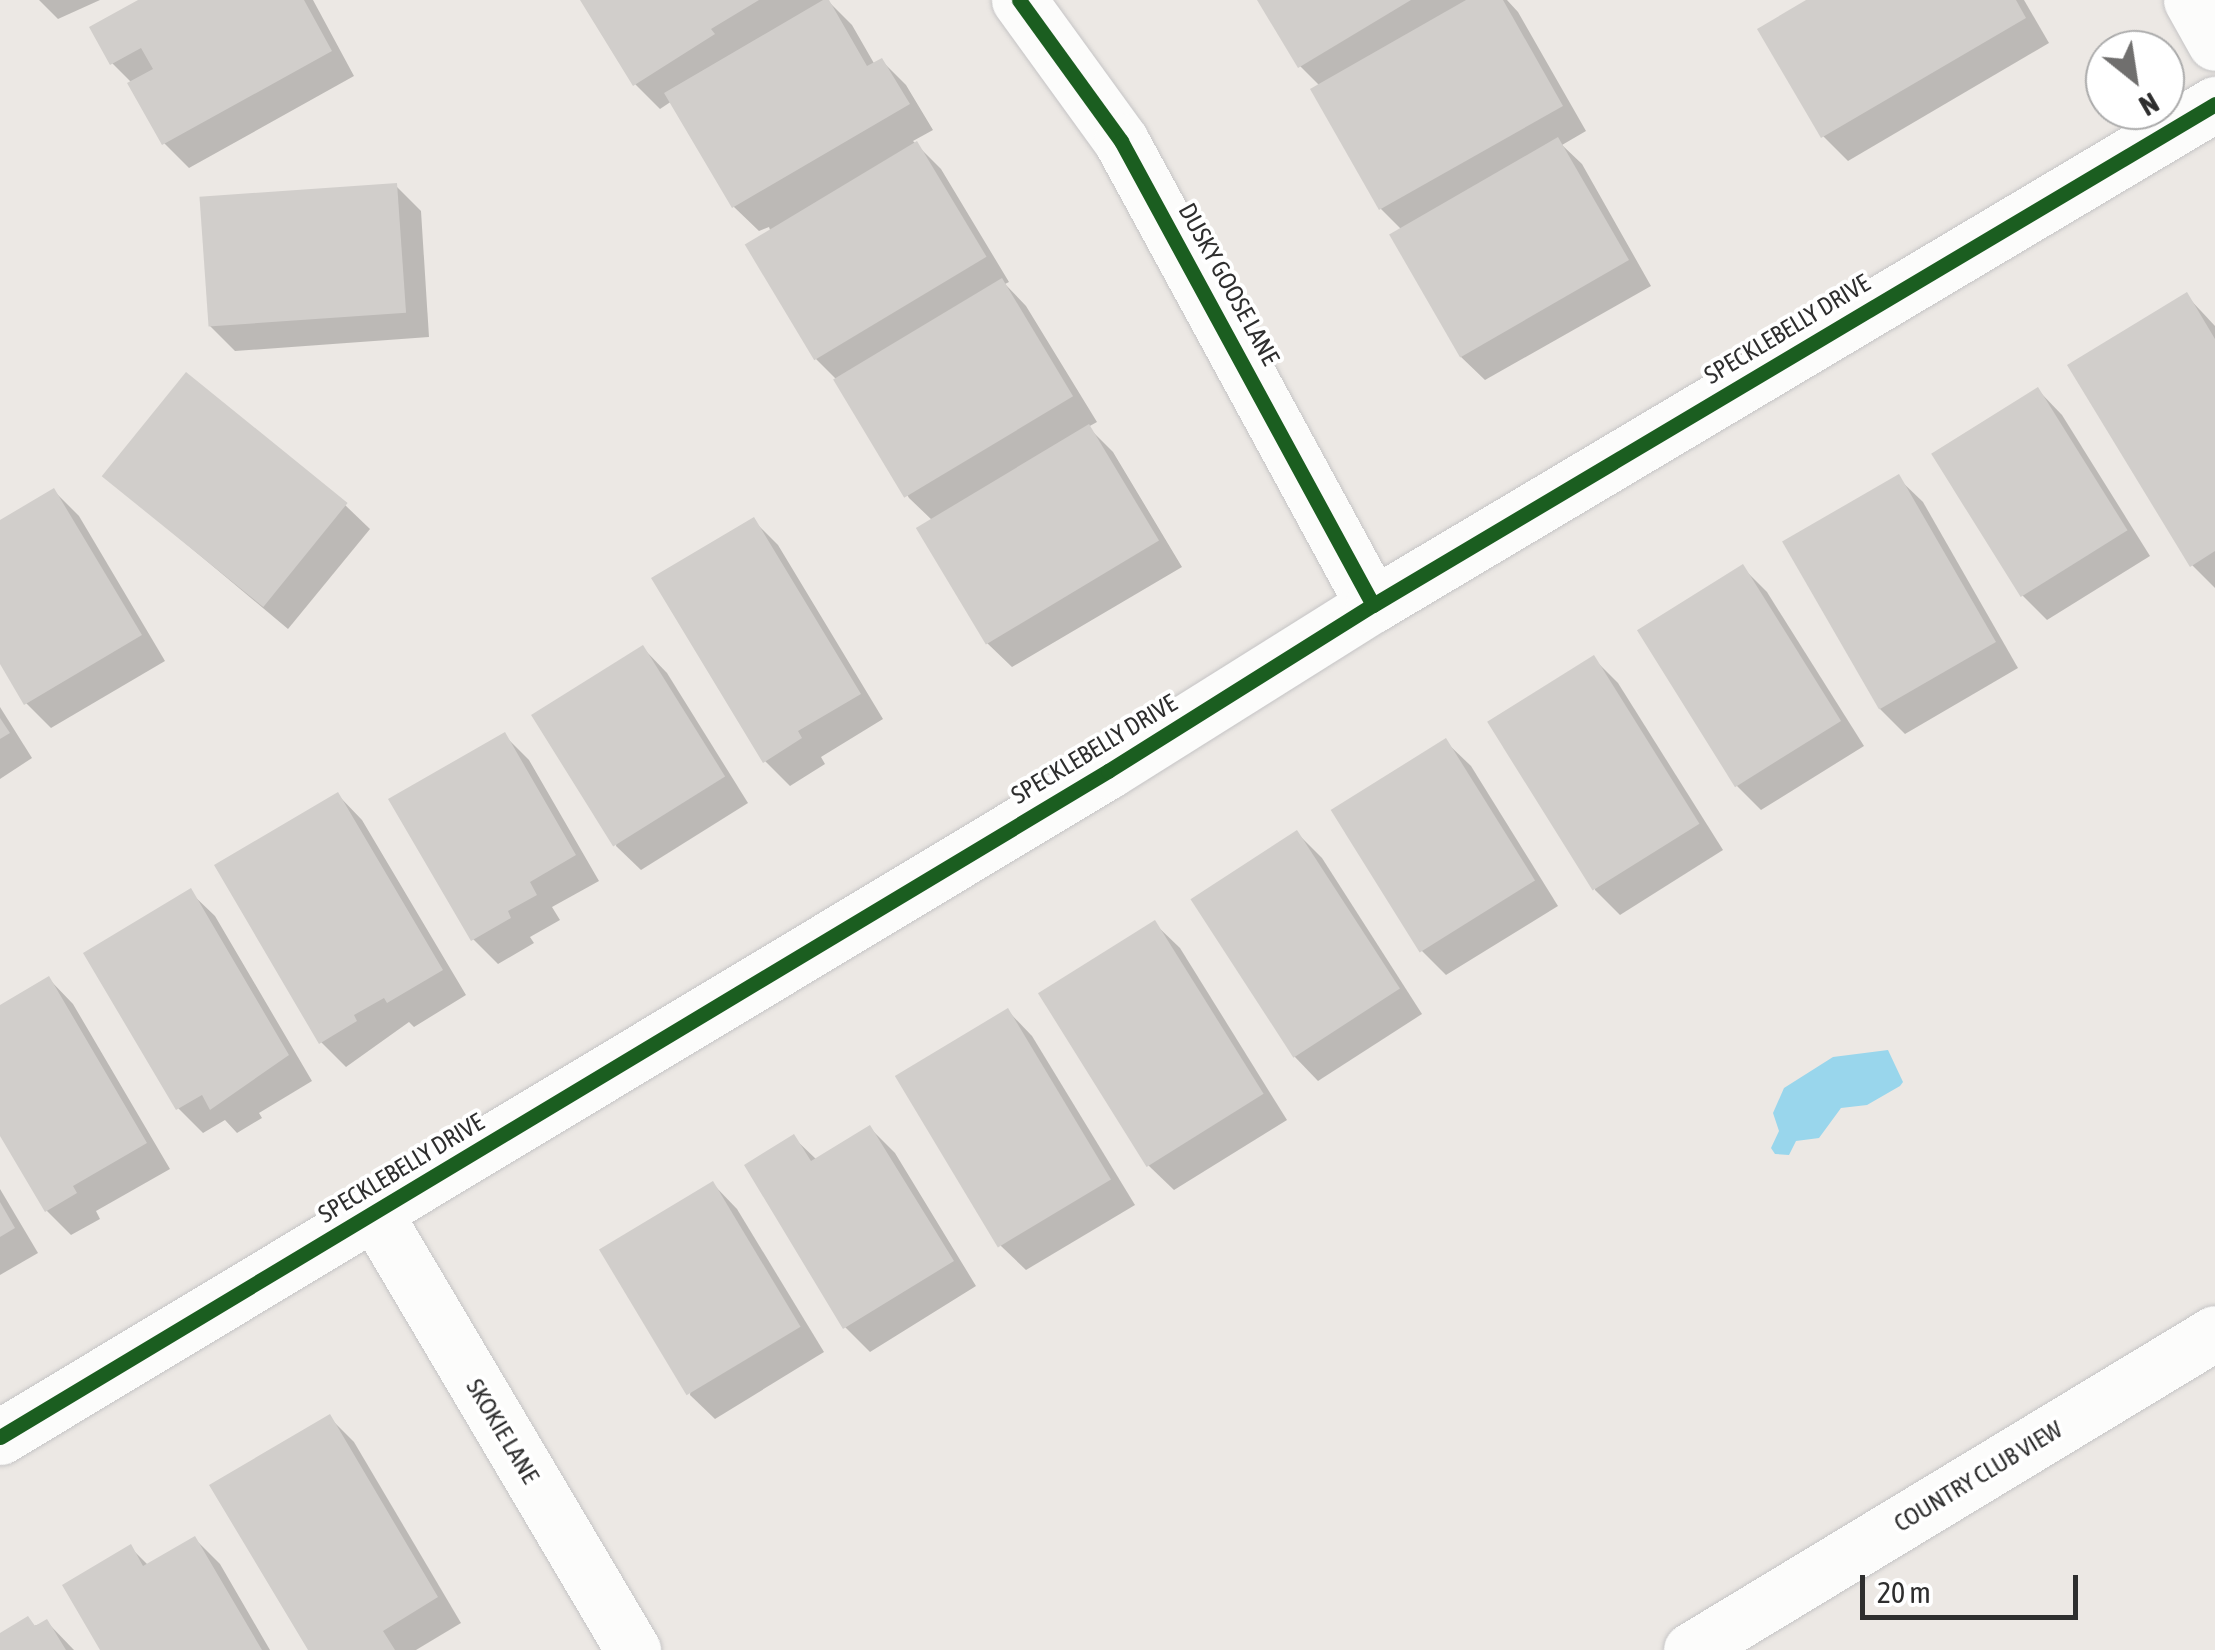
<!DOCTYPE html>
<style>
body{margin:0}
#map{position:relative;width:2215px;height:1650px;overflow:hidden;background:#ece8e4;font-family:"Asap Condensed",sans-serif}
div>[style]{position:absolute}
.water>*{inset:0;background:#99d6ec}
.shadow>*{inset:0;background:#0003}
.building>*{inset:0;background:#d1cecb;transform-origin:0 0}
.roads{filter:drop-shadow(0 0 2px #c5c4c5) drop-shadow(0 0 2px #c5c4c5)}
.minor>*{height:55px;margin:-27.5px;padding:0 27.5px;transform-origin:27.5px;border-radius:27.5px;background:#fcfcfb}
.cycleway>*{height:15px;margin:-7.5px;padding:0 7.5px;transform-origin:7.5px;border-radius:7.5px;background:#1b5e20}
span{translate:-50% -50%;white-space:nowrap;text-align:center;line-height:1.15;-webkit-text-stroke:8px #fff;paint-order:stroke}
.street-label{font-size:25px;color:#2e2e2e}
.north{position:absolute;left:2085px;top:30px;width:100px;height:100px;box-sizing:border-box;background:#fff;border:2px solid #ababab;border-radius:50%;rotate:150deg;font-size:28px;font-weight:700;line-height:40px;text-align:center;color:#2e2e2e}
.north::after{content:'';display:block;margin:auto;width:35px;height:45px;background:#706f6e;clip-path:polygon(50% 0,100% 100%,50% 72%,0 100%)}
.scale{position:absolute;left:1860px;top:1575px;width:218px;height:45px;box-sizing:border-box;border:5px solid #2e2e2e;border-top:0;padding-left:12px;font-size:30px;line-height:35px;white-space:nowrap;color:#2e2e2e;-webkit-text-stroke:8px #fff;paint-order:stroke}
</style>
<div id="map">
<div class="water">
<div style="clip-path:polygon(1888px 1050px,1903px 1082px,1900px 1086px,1867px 1105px,1841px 1108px,1819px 1138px,1796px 1141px,1789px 1155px,1775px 1154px,1771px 1148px,1779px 1131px,1773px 1113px,1784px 1088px,1833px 1057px)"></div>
</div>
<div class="shadow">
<div style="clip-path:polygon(39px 0,100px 0,58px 19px)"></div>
<div style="clip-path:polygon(143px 0,313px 0,354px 76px,189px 168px,164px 143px,132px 83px,112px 63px)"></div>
<div style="clip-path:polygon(583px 0,827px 0,852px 25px,875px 65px,882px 61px,906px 85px,933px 130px,913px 141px,941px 169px,1009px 282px,1005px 284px,1026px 306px,1097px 422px,1088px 427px,1113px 452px,1182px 567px,1012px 667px,987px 643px,933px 521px,909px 498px,838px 381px,815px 358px,769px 227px,759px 231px,734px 207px,672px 101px,660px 109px,635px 84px)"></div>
<div style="clip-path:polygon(1260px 0,1507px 0,1518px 12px,1586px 131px,1562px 145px,1582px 164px,1651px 286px,1485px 380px,1460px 356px,1401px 229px,1381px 209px,1314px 90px,1320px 86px,1300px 66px)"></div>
<div style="clip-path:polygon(1811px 0,2024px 0,2049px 43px,1848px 161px,1823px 136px)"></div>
<div style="clip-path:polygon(396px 186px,421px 211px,429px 337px,235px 351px,210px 326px)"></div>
<div style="clip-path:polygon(2187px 296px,2215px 326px,2215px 588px,2192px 565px)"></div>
<div style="clip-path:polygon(2038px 390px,2062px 415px,2150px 556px,2047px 620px,2022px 595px,1935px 454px)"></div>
<div style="clip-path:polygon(105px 476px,345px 505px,370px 529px,288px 629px)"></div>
<div style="clip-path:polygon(1898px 478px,1923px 502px,2018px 668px,1905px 734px,1880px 709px,1786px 543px)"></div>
<div style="clip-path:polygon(54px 491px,79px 516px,165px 661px,51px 728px,26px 703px,0 659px,0 523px)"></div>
<div style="clip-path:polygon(753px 520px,778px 545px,883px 719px,821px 757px,825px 764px,790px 786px,765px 761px)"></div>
<div style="clip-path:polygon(1743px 568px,1767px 592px,1864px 746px,1761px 810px,1736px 785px)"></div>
<div style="clip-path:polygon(643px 648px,667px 673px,748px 803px,641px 870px,616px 846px)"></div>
<div style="clip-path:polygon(1593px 658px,1618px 683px,1723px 850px,1620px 915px,1595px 890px)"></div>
<div style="clip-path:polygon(0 707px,32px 758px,0 779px)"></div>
<div style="clip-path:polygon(504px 735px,529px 760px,599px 881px,552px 907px,560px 920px,530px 937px,534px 943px,498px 964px,473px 939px)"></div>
<div style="clip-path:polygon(1446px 742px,1471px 766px,1558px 906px,1446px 975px,1421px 950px)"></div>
<div style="clip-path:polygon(338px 795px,362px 820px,466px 995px,414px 1027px,409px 1022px,346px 1067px,321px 1042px)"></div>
<div style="clip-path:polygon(1297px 833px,1322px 858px,1422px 1014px,1318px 1081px,1294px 1056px)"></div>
<div style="clip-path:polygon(190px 892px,215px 916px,312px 1081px,259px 1113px,262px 1118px,237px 1133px,225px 1120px,203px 1133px,178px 1108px)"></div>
<div style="clip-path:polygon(1155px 924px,1180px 948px,1287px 1120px,1174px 1190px,1149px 1166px,1042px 994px)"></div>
<div style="clip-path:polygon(49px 979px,73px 1004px,170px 1169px,96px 1211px,100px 1219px,71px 1235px,47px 1211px,0 1131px,0 1008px)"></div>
<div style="clip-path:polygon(1008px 1011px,1032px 1036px,1135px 1205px,1026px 1270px,1001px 1246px)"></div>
<div style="clip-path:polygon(870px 1128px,895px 1153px,976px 1286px,870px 1352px,845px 1327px,794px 1138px,817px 1160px)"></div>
<div style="clip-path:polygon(713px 1184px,737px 1209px,824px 1352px,715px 1419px,690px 1395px)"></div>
<div style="clip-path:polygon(0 1189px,38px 1253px,0 1275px)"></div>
<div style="clip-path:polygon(329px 1417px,354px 1442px,461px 1623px,416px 1650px,311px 1650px)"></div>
<div style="clip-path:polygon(195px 1539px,220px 1564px,270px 1650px,103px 1650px,130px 1547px,149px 1566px)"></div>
<div style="clip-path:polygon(47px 1622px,74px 1650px,0 1650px,0 1636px)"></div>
</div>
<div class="building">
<div style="clip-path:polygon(138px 0,304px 0,332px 51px,162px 145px,127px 83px,153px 69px,141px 48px,110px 65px,89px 27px)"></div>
<div style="clip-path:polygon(580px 0,759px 0,711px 29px,715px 34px,633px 86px)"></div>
<div style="clip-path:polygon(823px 0,829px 0,867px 66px,882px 58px,910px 104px,732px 208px,664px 93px)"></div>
<div style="clip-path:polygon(1257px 0,1411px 0,1298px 68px)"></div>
<div style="clip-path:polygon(1466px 0,1503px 0,1563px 106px,1379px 210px,1310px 89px)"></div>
<div style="clip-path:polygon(1806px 0,2016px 0,2026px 18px,1821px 138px,1757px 29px)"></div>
<div style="left:1558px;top:137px;width:142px;height:195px;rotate:60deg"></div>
<div style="left:917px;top:141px;width:135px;height:201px;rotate:59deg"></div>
<div style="left:397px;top:183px;width:130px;height:198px;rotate:86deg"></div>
<div style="left:1002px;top:278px;width:138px;height:197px;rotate:59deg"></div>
<div style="clip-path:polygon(2187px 292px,2215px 339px,2215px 551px,2190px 567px,2067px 365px)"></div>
<div style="left:186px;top:372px;width:208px;height:134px;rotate:39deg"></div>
<div style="left:2038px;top:387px;width:169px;height:126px;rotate:58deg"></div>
<div style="left:1089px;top:424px;width:136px;height:202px;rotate:59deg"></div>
<div style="left:1899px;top:474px;width:194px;height:135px;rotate:60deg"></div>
<div style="clip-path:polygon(54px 488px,142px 635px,24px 705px,0 664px,0 520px)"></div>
<div style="clip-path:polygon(754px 517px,861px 694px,798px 731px,802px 738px,763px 763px,651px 578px)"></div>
<div style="left:1743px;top:564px;width:185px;height:125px;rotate:58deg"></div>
<div style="left:643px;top:645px;width:155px;height:132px;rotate:58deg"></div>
<div style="left:1594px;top:655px;width:199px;height:126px;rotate:58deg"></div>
<div style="clip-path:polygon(0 718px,10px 733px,0 739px)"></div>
<div style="clip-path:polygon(505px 732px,576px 855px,530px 882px,537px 895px,508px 911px,511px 918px,471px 941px,388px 799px)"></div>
<div style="left:1446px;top:738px;width:168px;height:136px;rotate:58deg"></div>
<div style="clip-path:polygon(338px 792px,443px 970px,387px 1003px,384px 998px,354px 1015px,357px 1021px,319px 1044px,214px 865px)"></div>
<div style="left:1297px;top:830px;width:189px;height:127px;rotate:57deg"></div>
<div style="clip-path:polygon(191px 888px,289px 1055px,210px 1110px,202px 1095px,176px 1110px,83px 953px)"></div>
<div style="left:1155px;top:920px;width:205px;height:138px;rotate:58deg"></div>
<div style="clip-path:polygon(49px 976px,147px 1143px,73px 1186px,77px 1193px,45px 1212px,0 1136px,0 1005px)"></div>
<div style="left:1008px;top:1008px;width:200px;height:132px;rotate:59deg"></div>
<div style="clip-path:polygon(870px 1125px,954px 1261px,843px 1329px,744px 1165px,794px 1134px,811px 1161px)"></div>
<div style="left:713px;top:1181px;width:170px;height:133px;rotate:59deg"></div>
<div style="clip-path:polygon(0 1202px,15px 1228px,0 1237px)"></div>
<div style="clip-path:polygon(330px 1414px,438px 1597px,383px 1631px,395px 1650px,308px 1650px,209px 1485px)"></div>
<div style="clip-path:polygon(195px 1536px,262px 1650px,100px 1650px,62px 1585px,131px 1544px,143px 1566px)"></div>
<div style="clip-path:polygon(28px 1616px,35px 1626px,47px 1619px,66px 1650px,0 1650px,0 1633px)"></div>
</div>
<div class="roads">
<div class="minor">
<div style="left:1019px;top:0;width:174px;rotate:54.1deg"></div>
<div style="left:1121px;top:141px;width:528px;rotate:61.49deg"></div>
<div style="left:2191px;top:0;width:49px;rotate:60.8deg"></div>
<div style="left:374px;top:1212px;width:509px;rotate:59.4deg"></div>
<div style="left:0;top:1437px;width:1293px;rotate:-31.01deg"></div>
<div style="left:1108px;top:771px;width:313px;rotate:-32.1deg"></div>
<div style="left:1373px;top:605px;width:980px;rotate:-30.75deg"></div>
<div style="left:1691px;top:1650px;width:612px;rotate:-31.17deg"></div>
</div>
</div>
<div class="cycleway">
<div style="left:1019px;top:0;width:174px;rotate:54.1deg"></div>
<div style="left:1121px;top:141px;width:528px;rotate:61.49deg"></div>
<div style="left:0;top:1437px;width:1293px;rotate:-31.01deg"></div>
<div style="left:1108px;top:771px;width:313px;rotate:-32.1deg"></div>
<div style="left:1373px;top:605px;width:980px;rotate:-30.75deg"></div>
</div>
<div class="street-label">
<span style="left:1229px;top:284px;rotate:61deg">DUSKY GOOSE LANE</span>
<span style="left:1787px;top:329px;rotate:-31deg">SPECKLEBELLY DRIVE</span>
<span style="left:1094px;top:749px;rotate:-31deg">SPECKLEBELLY DRIVE</span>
<span style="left:401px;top:1168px;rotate:-31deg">SPECKLEBELLY DRIVE</span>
<span style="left:503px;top:1431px;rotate:59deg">SKOKIE LANE</span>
<span style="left:1978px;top:1476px;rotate:-31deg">COUNTRY CLUB VIEW</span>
</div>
<div class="north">N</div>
<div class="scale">20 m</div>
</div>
